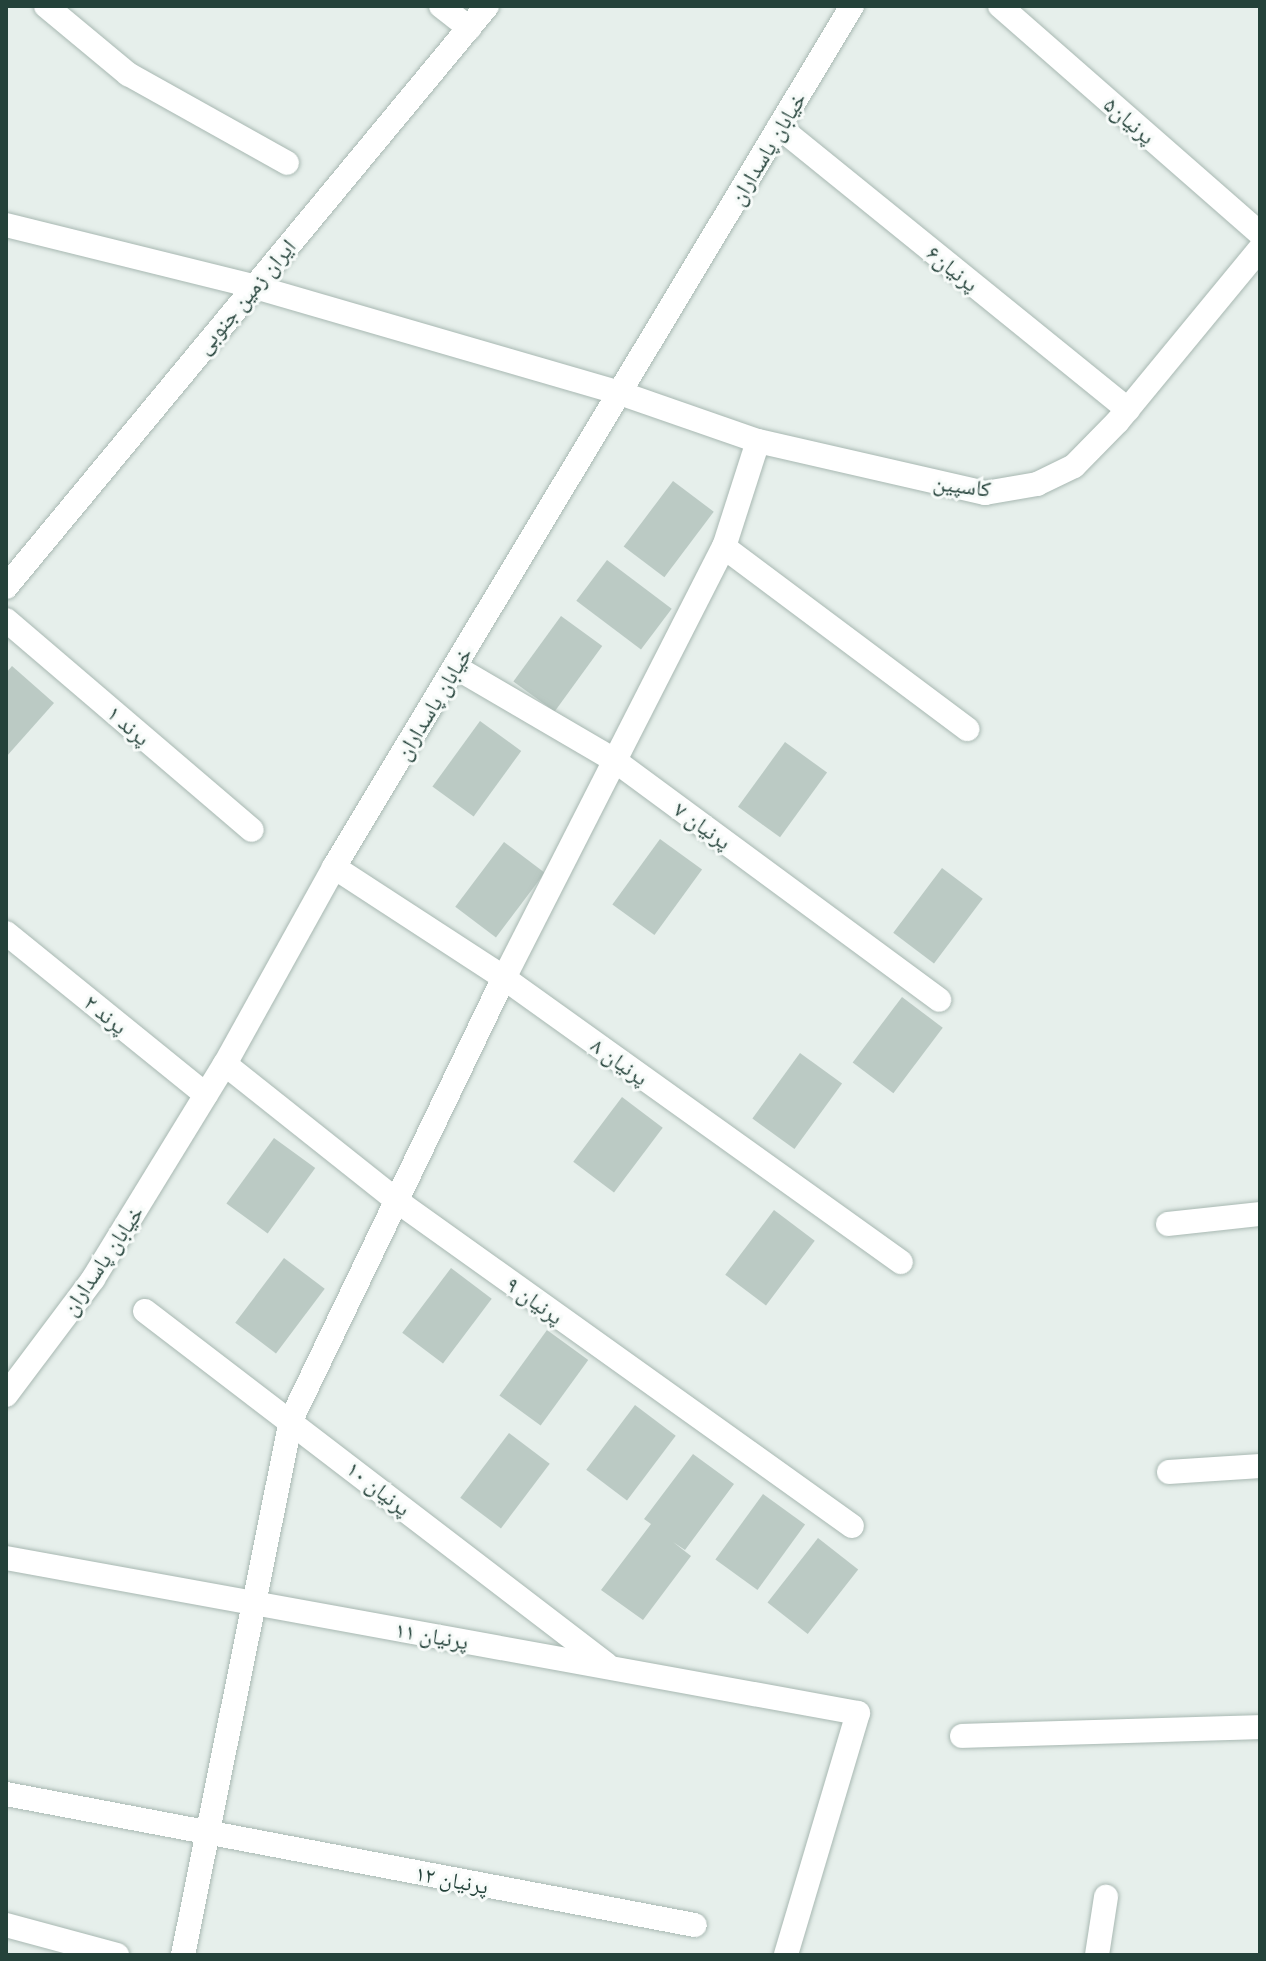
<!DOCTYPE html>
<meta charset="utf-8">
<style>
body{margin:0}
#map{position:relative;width:1266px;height:1961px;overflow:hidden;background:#e6efeb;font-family:"IBM Plex Sans","Noto Naskh Arabic",sans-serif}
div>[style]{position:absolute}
.building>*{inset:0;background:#bbcac4;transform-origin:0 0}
.roads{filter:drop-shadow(0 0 2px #a8b8b2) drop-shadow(0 0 2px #a8b8b2)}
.minor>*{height:24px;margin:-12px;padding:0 12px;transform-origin:12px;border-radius:12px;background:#fff}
span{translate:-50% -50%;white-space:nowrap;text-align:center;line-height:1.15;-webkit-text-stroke:6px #f7fbf9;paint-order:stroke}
.street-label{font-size:22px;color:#24423a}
.frame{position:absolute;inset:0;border:8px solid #24423a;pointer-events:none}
</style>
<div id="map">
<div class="building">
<div style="left:673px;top:481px;width:51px;height:82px;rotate:37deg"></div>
<div style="left:607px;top:560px;width:81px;height:51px;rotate:37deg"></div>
<div style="left:561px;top:616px;width:51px;height:81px;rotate:36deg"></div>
<div style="clip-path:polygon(12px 666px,54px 703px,6px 757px,6px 673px)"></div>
<div style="left:480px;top:721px;width:51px;height:81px;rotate:36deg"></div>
<div style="left:785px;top:742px;width:52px;height:80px;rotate:36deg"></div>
<div style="left:660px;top:839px;width:52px;height:81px;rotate:36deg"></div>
<div style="left:504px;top:842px;width:51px;height:81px;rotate:37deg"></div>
<div style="left:942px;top:868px;width:51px;height:81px;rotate:37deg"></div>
<div style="left:902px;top:997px;width:51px;height:82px;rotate:37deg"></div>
<div style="left:800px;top:1053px;width:52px;height:81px;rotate:36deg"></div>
<div style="left:622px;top:1097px;width:51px;height:81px;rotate:37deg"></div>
<div style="left:274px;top:1138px;width:51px;height:81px;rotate:36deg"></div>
<div style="left:774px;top:1210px;width:51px;height:81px;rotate:37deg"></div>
<div style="left:284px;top:1258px;width:51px;height:81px;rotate:37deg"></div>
<div style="left:451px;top:1268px;width:51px;height:81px;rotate:37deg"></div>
<div style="left:547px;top:1330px;width:51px;height:81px;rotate:36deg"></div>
<div style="left:635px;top:1405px;width:51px;height:81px;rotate:37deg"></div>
<div style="left:509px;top:1433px;width:51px;height:81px;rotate:37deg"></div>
<div style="clip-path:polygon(693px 1454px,734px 1484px,685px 1550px,673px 1542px,691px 1556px,643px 1620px,601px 1590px,651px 1524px,644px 1519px)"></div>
<div style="left:763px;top:1494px;width:52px;height:81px;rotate:36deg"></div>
<div style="left:818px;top:1538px;width:51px;height:82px;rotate:38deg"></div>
</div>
<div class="roads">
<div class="minor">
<div style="left:46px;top:6px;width:107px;rotate:39.7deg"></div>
<div style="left:128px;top:74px;width:182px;rotate:29.2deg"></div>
<div style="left:441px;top:6px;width:36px;rotate:38deg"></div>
<div style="left:1000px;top:6px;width:346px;rotate:41.2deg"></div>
<div style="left:779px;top:127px;width:449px;rotate:39deg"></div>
<div style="left:6px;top:225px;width:253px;rotate:13.9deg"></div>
<div style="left:252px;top:286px;width:383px;rotate:16.2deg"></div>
<div style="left:620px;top:393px;width:146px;rotate:19.2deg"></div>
<div style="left:758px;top:441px;width:233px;rotate:12.9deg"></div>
<div style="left:985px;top:493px;width:53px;rotate:-9.8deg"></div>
<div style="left:1037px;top:484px;width:41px;rotate:-25.9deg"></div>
<div style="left:1074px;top:466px;width:63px;rotate:-45.6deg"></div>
<div style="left:1118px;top:421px;width:223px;rotate:-50.5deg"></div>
<div style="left:724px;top:547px;width:304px;rotate:36.8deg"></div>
<div style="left:6px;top:587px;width:754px;rotate:-50.38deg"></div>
<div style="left:6px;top:620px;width:323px;rotate:40.5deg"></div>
<div style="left:455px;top:667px;width:184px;rotate:30.3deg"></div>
<div style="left:614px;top:760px;width:404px;rotate:36.4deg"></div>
<div style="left:334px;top:867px;width:203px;rotate:33.1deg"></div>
<div style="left:504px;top:978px;width:488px;rotate:35.6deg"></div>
<div style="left:6px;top:933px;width:257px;rotate:39deg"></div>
<div style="left:225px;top:1064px;width:220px;rotate:38.5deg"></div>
<div style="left:397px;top:1201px;width:559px;rotate:35.54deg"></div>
<div style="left:1168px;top:1224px;width:93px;rotate:-6.2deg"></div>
<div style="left:145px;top:1311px;width:581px;rotate:37.44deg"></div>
<div style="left:6px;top:1395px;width:145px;rotate:-53.1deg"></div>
<div style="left:93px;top:1279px;width:252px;rotate:-58.5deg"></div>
<div style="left:225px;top:1064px;width:225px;rotate:-61deg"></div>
<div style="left:334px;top:867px;width:1005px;rotate:-58.97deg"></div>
<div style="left:1169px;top:1472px;width:91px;rotate:-3.8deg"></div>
<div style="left:6px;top:1558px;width:866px;rotate:10.31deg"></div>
<div style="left:858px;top:1713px;width:252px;rotate:106.6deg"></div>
<div style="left:962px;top:1736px;width:298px;rotate:-1.7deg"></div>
<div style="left:6px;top:1794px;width:701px;rotate:10.77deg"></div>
<div style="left:6px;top:1925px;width:115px;rotate:15.1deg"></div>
<div style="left:183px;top:1955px;width:546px;rotate:-78.59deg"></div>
<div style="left:291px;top:1420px;width:491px;rotate:-64.3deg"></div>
<div style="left:504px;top:978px;width:484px;rotate:-63deg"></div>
<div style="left:724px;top:547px;width:111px;rotate:-72.2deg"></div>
<div style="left:1097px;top:1955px;width:59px;rotate:-81.2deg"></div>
</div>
</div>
<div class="street-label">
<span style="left:1130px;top:120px;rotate:41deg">پرنیان۵</span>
<span style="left:767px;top:148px;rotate:-59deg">خیابان پاسداران</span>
<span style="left:953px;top:268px;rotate:39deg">پرنیان۶</span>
<span style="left:245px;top:296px;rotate:-50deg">ایران زمین جنوبی</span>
<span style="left:962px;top:485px;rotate:7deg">کاسپین</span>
<span style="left:433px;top:703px;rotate:-59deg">خیابان پاسداران</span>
<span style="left:129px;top:725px;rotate:41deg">پرند ۱</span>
<span style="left:703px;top:825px;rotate:36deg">پرنیان ۷</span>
<span style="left:106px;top:1014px;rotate:39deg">پرند ۲</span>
<span style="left:620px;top:1061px;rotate:36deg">پرنیان ۸</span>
<span style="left:102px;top:1260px;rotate:-56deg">خیابان پاسداران</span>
<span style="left:535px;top:1300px;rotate:36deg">پرنیان ۹</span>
<span style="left:379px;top:1488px;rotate:38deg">پرنیان ۱۰</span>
<span style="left:432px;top:1635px;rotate:10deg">پرنیان ۱۱</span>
<span style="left:452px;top:1879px;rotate:11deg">پرنیان ۱۲</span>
</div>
<div class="frame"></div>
</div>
